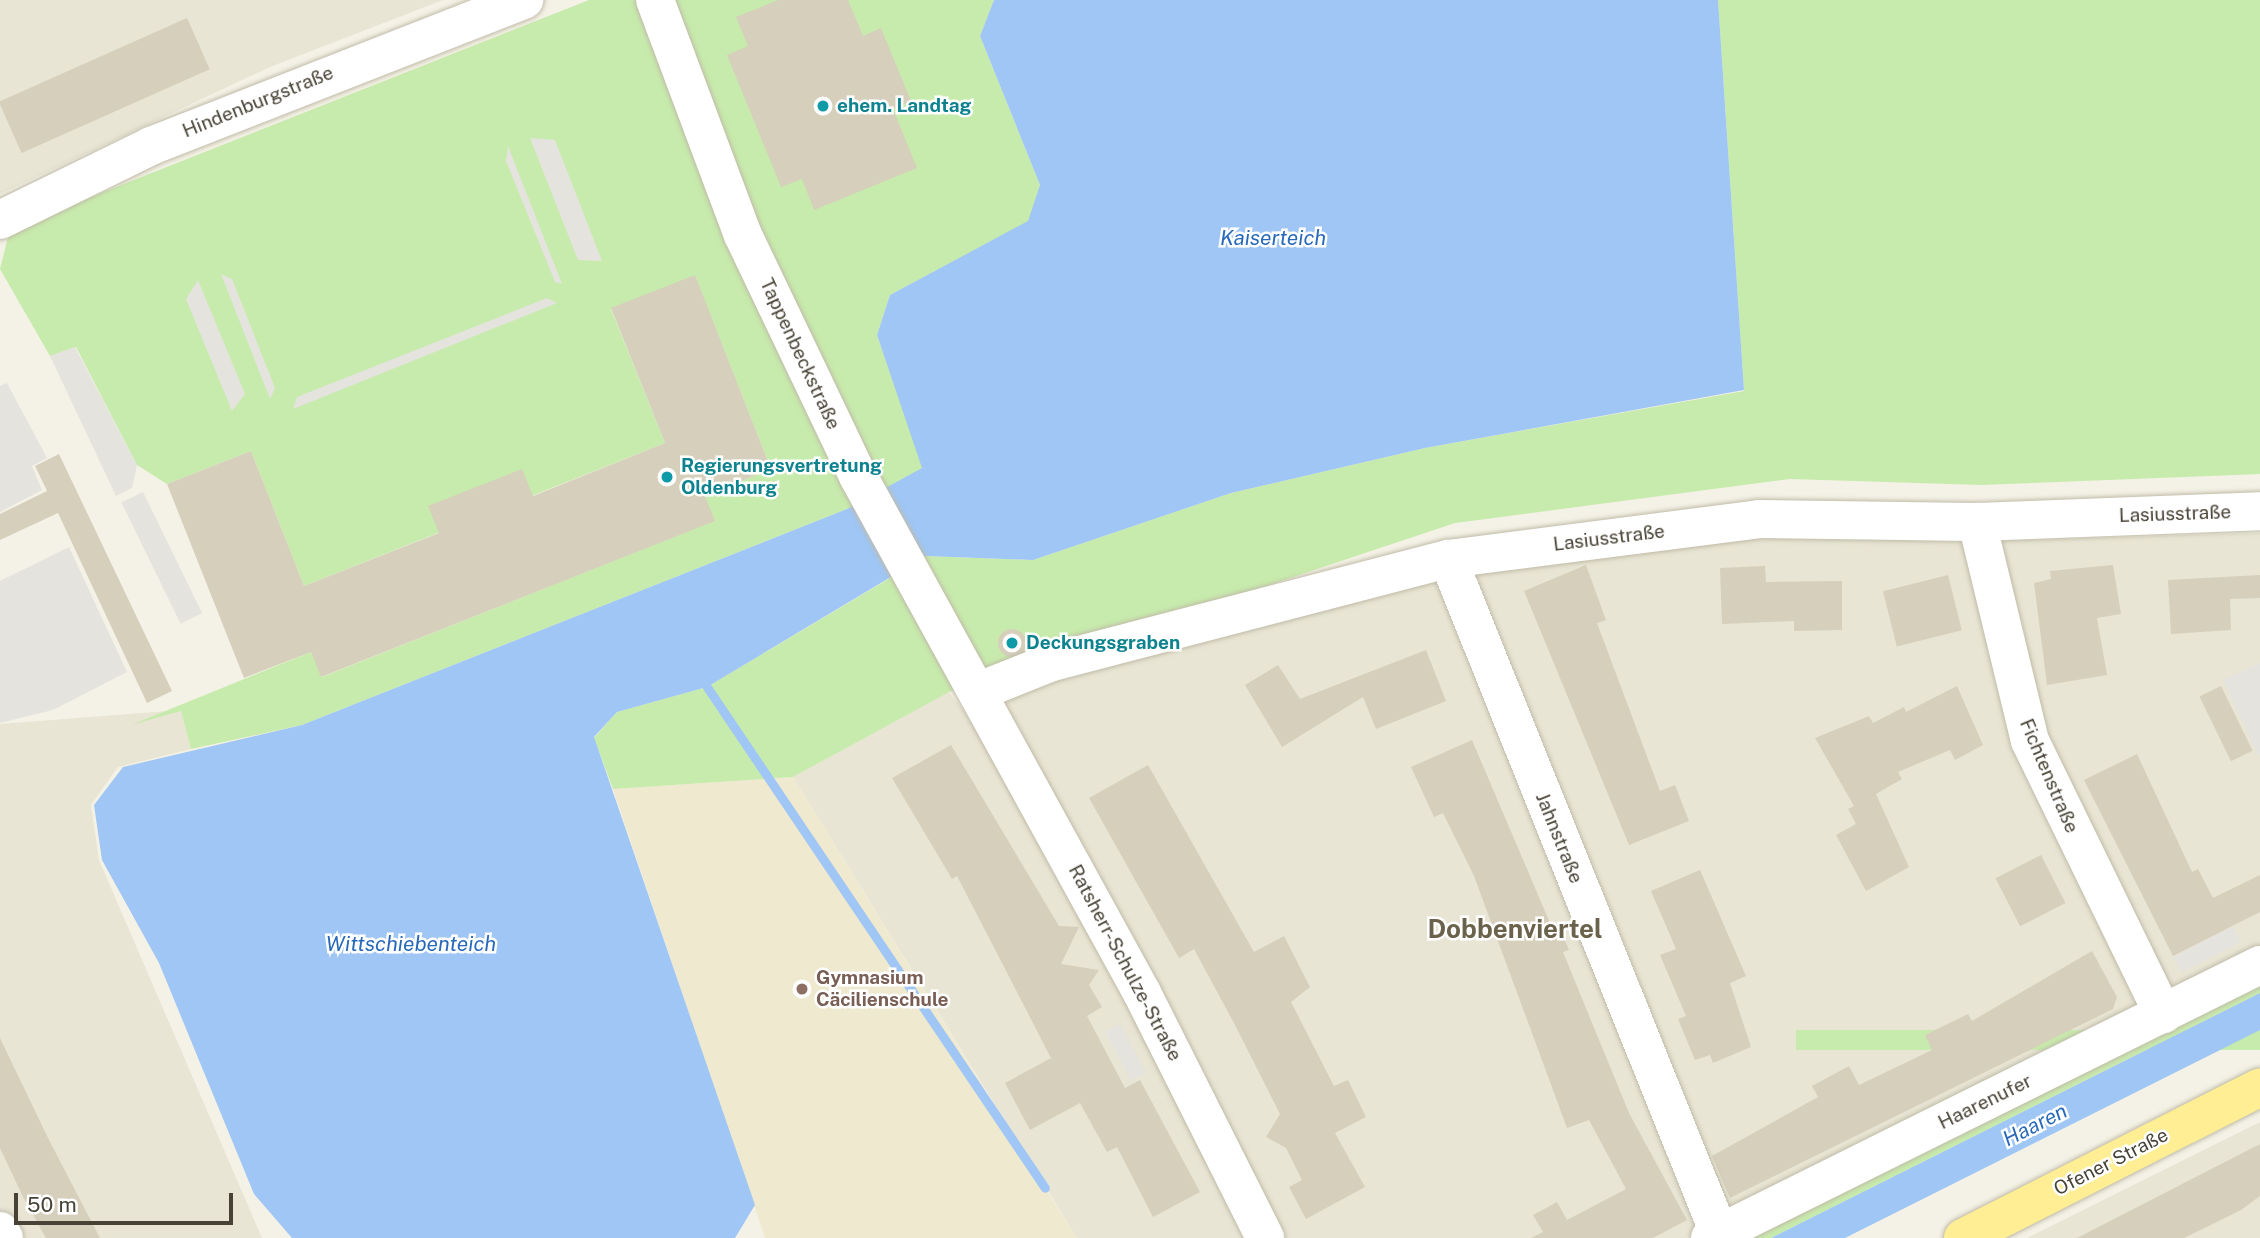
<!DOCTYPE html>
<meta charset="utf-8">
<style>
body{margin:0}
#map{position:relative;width:2260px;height:1238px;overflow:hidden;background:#f4f2e6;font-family:"Public Sans",sans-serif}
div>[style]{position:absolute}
.residential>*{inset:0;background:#e8e5d4}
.education>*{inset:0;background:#eee9cf}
.green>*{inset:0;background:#c7ebac;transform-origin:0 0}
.parking>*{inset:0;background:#e5e3de;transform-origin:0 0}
.water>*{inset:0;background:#9fc6f4}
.stream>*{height:9px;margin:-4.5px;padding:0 4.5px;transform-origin:4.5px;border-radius:4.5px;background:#9fc6f4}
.building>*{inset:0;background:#d6cfbb;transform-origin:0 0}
.round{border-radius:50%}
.roads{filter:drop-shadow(0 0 2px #c0bba8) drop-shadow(0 0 2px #c0bba8)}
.minor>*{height:38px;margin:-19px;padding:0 19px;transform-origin:19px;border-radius:19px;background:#fff}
.major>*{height:38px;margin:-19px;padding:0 19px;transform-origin:19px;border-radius:19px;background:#ffee94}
.dots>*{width:19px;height:19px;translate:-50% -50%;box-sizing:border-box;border:4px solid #fff;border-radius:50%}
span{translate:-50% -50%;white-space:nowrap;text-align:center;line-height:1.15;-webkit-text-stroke:5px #fff;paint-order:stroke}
.street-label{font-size:19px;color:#474235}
.culture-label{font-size:19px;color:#0d838f;font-weight:700}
.left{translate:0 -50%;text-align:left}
.education-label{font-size:19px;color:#785e54;font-weight:700}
.water-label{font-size:21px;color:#2869b9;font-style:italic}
.district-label{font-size:26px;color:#6b624b;font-weight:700}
.scale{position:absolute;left:14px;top:1193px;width:219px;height:32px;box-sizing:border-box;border:4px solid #474235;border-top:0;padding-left:9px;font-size:21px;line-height:24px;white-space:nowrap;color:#474235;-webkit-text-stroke:5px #fff;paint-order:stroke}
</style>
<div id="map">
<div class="residential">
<div style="clip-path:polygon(0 0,443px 0,270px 67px,0 194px)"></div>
<div style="clip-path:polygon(2260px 533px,2260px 954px,1686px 1238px,1077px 1238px,793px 777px,948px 692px,971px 719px,1006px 695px,1432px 580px,1762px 534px,1953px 542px)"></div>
<div style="clip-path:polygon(181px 710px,191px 749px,118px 767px,91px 805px,99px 860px,262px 1238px,0 1238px,0 724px)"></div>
<div style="clip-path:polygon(2260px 1122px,2260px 1238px,2027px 1238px)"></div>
</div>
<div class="education">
<div style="clip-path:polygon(793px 777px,1045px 1188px,1077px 1238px,765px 1238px,613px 789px)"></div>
</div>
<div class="green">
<div style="clip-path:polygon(589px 0,994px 0,980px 36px,1040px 185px,1029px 221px,890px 295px,877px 335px,923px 468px,847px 509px,302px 725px,191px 749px,181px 711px,131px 725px,311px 652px,322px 677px,714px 521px,705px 496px,771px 469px,695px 276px,611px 309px,665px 443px,304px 586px,251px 451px,167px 484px,137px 465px,76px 347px,50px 356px,0 269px,10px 229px)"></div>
<div style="clip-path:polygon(1718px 0,2260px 0,2260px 474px,1981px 485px,1790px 479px,1455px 523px,949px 692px,793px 777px,613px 789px,594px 738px,617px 712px,707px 687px,927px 556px,1033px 560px,1231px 493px,1425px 448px,1744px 391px)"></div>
<div style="clip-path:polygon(2260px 974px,2260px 993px,1771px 1238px,1730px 1238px)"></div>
<div style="left:2260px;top:1030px;width:20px;height:464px;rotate:90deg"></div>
</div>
<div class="parking">
<div style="clip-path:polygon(530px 138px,555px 140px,602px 261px,578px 260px)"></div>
<div style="clip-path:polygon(508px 146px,562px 284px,555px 282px,506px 161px)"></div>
<div style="clip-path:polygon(221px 274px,232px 279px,275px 388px,270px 399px)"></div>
<div style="clip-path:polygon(198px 280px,245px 394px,232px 411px,186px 299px)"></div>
<div style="clip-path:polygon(547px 298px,557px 303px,293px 409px,297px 397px)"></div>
<div style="clip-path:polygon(75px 347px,137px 465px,132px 488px,116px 496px,50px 356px)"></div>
<div style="clip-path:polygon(7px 383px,47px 458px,32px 466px,42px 490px,0 512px,0 386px)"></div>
<div style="left:143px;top:492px;width:135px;height:24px;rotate:64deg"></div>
<div style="clip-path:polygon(69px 547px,127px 672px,53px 710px,0 723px,0 581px)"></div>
<div style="clip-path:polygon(2260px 663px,2260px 759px,2223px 680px)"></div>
<div style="left:2233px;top:926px;width:18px;height:67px;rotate:63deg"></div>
<div style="left:1120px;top:1024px;width:55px;height:17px;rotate:62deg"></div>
</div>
<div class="water">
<div style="clip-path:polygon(994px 0,1718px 0,1744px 390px,1425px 448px,1231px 493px,1033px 560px,926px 556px,707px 687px,617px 712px,594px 737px,755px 1205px,735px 1238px,292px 1238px,254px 1194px,159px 963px,102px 860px,94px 805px,123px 767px,302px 725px,847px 509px,922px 468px,877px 335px,890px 295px,1028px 221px,1040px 185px,980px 36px)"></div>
<div style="clip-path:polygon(2260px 993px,2260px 1030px,1845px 1238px,1771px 1238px)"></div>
</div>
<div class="stream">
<div style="left:707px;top:687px;width:604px;rotate:55.99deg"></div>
</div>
<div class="building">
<div style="clip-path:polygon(778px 0,848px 0,863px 36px,881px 28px,911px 101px,893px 109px,917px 168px,814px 210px,802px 179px,781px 187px,727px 55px,748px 46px,736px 17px)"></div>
<div style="left:187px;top:18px;width:56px;height:206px;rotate:66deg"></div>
<div style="clip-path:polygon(695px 275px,771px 469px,705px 496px,715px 521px,321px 677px,311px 652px,244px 678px,167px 484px,251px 451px,304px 586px,439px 533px,428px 506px,522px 469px,533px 496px,665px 443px,611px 308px)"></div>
<div style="clip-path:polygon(59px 454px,172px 691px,147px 703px,58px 513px,0 540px,0 514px,47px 491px,35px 466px)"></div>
<div style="clip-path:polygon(1586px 565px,1606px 620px,1597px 623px,1660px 791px,1675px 785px,1689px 821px,1629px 845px,1524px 591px)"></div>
<div style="clip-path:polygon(2113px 565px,2121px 614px,2097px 618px,2107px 675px,2047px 685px,2034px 583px,2051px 579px,2050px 571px)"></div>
<div style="clip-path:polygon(1765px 566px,1766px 582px,1842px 581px,1842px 630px,1794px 631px,1794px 621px,1722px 624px,1720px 568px)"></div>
<div style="left:1948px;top:575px;width:57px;height:67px;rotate:76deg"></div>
<div style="clip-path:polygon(2260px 575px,2260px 598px,2230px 599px,2231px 630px,2171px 634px,2168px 580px)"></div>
<div class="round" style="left:998px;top:629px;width:28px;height:28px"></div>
<div style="clip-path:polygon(1426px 650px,1446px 701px,1376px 729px,1363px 697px,1282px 747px,1245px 685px,1278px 665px,1300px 699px)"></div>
<div style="clip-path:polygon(1957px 686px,1983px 745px,1955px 760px,1950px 750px,1898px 772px,1902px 779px,1876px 794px,1909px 867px,1866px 891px,1836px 835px,1856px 824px,1848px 809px,1854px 806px,1815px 738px,1869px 716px,1873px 723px,1904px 707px,1906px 712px)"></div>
<div style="left:2221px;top:686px;width:72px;height:24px;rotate:64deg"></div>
<div style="clip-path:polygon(1472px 740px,1553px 930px,1560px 928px,1569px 950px,1563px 952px,1629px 1113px,1687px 1220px,1653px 1238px,1531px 1238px,1543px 1232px,1533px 1215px,1557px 1202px,1567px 1220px,1626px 1189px,1589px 1120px,1567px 1128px,1474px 876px,1443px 813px,1434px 817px,1411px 767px)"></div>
<div style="clip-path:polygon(951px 745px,1059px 926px,1079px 927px,1061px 964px,1099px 970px,1089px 985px,1102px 1007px,1087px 1016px,1125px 1088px,1140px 1080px,1200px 1192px,1153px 1217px,1117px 1147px,1107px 1152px,1080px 1103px,1030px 1130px,1005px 1083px,1051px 1058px,957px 876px,952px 879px,892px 778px)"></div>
<div style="clip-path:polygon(2137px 754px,2192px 872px,2198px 869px,2213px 898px,2260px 875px,2260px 912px,2173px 956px,2084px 780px)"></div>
<div style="clip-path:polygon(1148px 765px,1254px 952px,1284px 936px,1310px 987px,1291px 1002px,1334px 1086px,1348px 1080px,1366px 1117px,1335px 1133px,1365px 1187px,1306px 1219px,1289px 1187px,1302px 1180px,1286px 1148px,1266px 1137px,1280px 1114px,1235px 1025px,1194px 949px,1179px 958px,1089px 798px)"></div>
<div style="left:2041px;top:855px;width:54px;height:51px;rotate:63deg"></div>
<div style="clip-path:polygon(1700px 870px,1746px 976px,1730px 983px,1751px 1047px,1713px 1063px,1710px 1055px,1695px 1060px,1678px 1019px,1686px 1016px,1660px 955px,1676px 949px,1651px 891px)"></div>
<div style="clip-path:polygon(2092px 951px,2117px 997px,2113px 1009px,1730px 1198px,1712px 1156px,1818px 1097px,1812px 1086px,1849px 1066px,1859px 1085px,1932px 1050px,1925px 1035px,1968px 1014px,1972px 1021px)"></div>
<div style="clip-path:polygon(0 1038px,49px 1140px,100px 1238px,46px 1238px,24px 1199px,0 1148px)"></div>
<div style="clip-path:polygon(2260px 1144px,2260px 1196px,2241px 1210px,2184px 1238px,2077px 1238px)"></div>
</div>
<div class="roads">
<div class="minor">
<div style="left:655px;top:0;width:251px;rotate:69.5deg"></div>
<div style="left:743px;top:235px;width:267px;rotate:64.5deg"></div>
<div style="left:858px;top:476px;width:590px;rotate:61.22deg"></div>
<div style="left:1142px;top:993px;width:274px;rotate:63.3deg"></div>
<div style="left:0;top:220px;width:168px;rotate:-26.1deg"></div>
<div style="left:151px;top:146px;width:401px;rotate:-21.4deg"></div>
<div style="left:1977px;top:522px;width:225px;rotate:76.4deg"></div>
<div style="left:2030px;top:741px;width:304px;rotate:64deg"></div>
<div style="left:1448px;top:559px;width:726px;rotate:68.1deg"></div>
<div style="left:977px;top:692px;width:81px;rotate:-21.8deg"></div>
<div style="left:1052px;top:662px;width:409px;rotate:-14.6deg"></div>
<div style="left:1448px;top:559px;width:314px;rotate:-7.3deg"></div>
<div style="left:1759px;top:519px;width:218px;rotate:0.8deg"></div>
<div style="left:1977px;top:522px;width:283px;rotate:-2.2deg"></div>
<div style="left:0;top:1231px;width:8px;rotate:60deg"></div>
<div style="left:1710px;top:1238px;width:614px;rotate:-26.4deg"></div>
</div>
<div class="major">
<div style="left:1963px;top:1238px;width:333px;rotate:-26.9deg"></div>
</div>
</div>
<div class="dots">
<div style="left:823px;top:106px;background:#0f9aa8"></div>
<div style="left:667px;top:477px;background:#0f9aa8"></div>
<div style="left:1012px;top:643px;background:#0f9aa8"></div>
<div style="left:802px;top:989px;background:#8d6e63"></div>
</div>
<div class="street-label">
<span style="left:258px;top:102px;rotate:-22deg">Hindenburgstraße</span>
<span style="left:800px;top:354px;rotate:65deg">Tappenbeckstraße</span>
<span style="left:2175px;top:514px;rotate:-2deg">Lasiusstraße</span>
<span style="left:1609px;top:538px;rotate:-7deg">Lasiusstraße</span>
<span style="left:2049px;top:776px;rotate:67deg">Fichtenstraße</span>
<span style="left:1559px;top:838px;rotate:68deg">Jahnstraße</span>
<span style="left:1125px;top:963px;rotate:62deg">Ratsherr-Schulze-Straße</span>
<span style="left:1985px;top:1102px;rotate:-26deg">Haarenufer</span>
<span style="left:2111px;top:1162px;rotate:-27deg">Ofener Straße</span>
</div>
<div class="culture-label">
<span class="left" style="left:837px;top:106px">ehem. Landtag</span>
<span class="left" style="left:681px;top:477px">Regierungsvertretung<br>Oldenburg</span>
<span class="left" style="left:1026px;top:643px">Deckungsgraben</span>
</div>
<div class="education-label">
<span class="left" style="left:816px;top:989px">Gymnasium<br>Cäcilienschule</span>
</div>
<div class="water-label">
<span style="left:1273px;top:238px">Kaiserteich</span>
<span style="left:411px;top:944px">Wittschiebenteich</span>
<span style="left:2035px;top:1125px;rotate:-27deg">Haaren</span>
</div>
<div class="district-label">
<span style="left:1515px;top:929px">Dobbenviertel</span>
</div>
<div class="scale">50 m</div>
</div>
